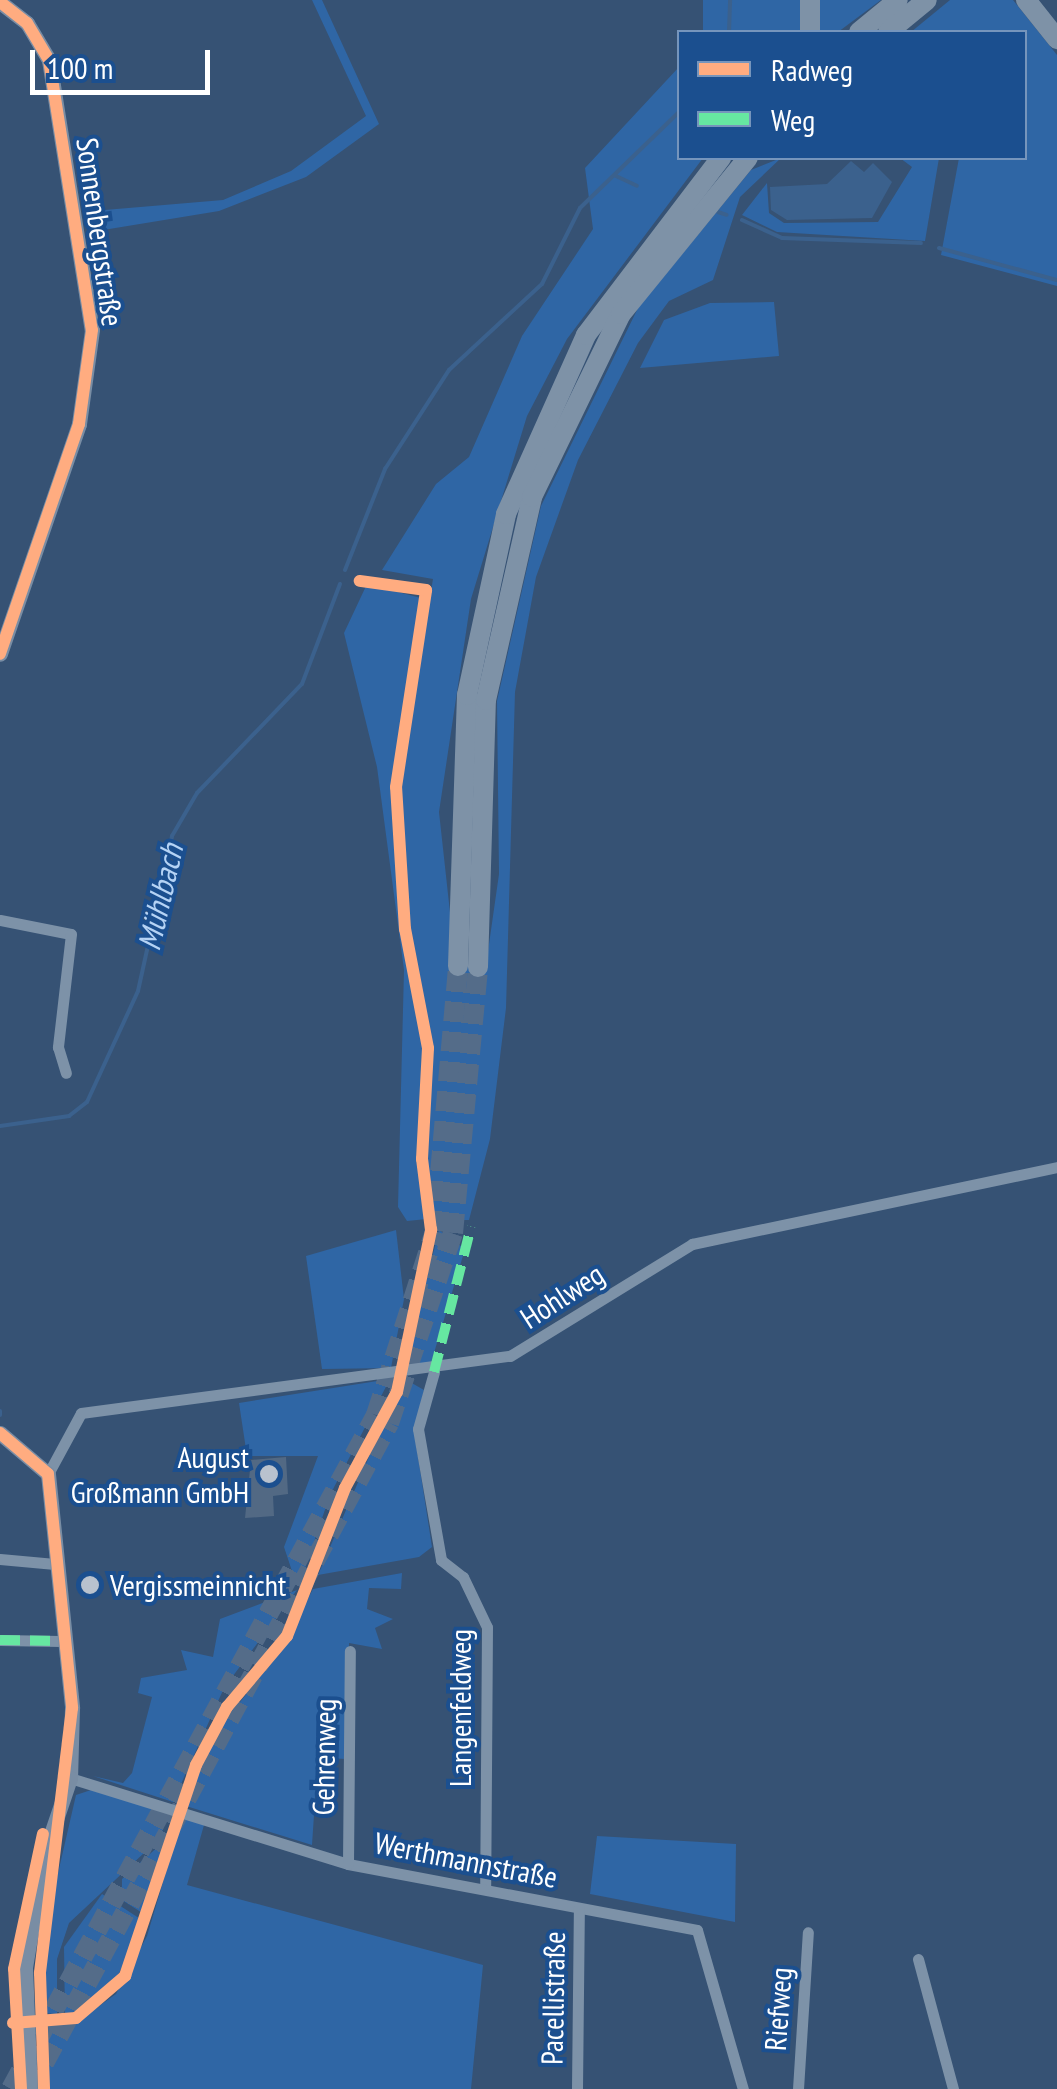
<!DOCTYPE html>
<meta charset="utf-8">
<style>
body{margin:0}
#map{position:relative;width:1057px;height:2089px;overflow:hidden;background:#365274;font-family:"PT Sans Narrow",sans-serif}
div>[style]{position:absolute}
.green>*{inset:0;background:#2f66a5;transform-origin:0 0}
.water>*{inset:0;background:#3b618d}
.stream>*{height:4px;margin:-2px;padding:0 2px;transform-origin:2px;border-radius:2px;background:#3b618d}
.building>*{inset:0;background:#526984}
.highway-tunnel>*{height:20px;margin-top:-10px;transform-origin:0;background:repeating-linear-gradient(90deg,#546c89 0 20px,transparent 0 30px)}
.street>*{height:11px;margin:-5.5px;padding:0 5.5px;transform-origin:5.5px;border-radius:5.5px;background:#7d92a8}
.secondary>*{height:15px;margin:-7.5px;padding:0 7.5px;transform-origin:7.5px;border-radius:7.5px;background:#798da4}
.highway>*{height:20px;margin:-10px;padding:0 10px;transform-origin:10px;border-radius:10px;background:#7e92a7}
.quiet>*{height:10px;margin-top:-5px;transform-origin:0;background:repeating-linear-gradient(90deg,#66e7a1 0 20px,transparent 0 30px)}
.cycleway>*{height:12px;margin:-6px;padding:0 6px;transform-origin:6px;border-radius:6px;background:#ffac80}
.dots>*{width:28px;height:28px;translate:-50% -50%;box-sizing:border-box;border:5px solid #1b4f8f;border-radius:50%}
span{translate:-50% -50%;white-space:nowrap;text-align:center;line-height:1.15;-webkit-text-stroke:8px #1b4f8f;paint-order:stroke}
.street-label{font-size:30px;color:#fff}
.poi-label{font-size:30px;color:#fff}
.right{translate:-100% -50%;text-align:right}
.left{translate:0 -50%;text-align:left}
.water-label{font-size:32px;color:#b5d3f5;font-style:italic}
.legend{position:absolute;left:677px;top:30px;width:350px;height:130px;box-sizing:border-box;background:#1b4f8f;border:2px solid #7695bc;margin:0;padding:12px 18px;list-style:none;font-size:30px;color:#fff}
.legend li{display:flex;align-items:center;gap:20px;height:50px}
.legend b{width:50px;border:2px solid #7695bc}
.scale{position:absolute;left:30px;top:50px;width:180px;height:45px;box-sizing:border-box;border:5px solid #fff;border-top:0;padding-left:12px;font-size:30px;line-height:35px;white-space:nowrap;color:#fff;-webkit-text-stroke:8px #1b4f8f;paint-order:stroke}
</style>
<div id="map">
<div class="green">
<div style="clip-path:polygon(312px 0,322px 0,379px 124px,306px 177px,219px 211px,91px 232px,93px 211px,223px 200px,291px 171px,366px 116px)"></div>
<div style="left:703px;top:0;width:97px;height:32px"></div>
<div style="clip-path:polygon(818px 0,881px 0,838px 32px,818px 32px)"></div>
<div style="clip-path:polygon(950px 0,1013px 0,1057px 55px,1057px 286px,941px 255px,959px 158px,1024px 158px,1024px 32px,911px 32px)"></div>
<div style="clip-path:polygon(679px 67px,680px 158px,703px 158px,567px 339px,527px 416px,471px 599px,439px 812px,456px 967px,486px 965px,499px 874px,497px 701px,541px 506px,638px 308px,751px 170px,781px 158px,740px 197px,713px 280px,669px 301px,638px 343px,578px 460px,536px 577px,515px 692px,506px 1008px,490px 1139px,469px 1220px,434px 1220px,425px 1165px,432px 1046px,409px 934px,399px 774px,433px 579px,382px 570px,436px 484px,469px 457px,522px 336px,593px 229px,585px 168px)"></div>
<div style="clip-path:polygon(900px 158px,939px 158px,925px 241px,777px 232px,742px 215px,767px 183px,769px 213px,784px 223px,878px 222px,912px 167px)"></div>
<div style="clip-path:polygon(774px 302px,779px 356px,640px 368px,664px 320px,710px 303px)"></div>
<div style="clip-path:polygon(367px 584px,421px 598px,393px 782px,403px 938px,425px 1039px,419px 1167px,427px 1219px,407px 1221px,398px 1207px,404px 970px,377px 767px,344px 633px)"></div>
<div style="clip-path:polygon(396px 1230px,404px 1299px,391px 1368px,322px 1369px,306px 1256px)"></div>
<div style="clip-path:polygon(439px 1230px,465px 1249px,431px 1363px,405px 1366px)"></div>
<div style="clip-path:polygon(403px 1378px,424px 1390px,414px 1431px,432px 1547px,419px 1557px,318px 1575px)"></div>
<div style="clip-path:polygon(390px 1379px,330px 1495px,302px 1577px,293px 1574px,284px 1547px,318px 1456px,247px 1456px,239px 1403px)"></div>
<div style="clip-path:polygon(402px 1573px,401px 1589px,369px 1588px,367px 1609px,393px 1619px,375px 1628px,382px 1649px,349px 1643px,347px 1759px,323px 1758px,317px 1770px,312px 1845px,186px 1806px,212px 1737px,280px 1652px,313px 1589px)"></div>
<div style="clip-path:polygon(297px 1590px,224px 1688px,173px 1802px,93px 1776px,123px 1783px,132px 1773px,152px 1697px,138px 1693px,141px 1678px,187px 1670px,181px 1650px,213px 1657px,220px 1619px)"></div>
<div style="clip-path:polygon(91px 1790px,169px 1814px,159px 1839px,69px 1923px,57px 1959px,57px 2014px,42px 2013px,50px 1908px,76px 1795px)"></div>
<div style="clip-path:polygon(177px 1815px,158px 1883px,147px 1916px,122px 1900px,122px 1879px,161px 1844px)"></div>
<div style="clip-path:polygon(182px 1818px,204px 1825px,187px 1885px,483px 1965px,471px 2089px,46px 2089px,42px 2030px,75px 2023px,116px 1994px,147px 1936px)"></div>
<div style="clip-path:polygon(597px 1836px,736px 1844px,735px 1922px,590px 1894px)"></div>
<div style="clip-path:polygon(102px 1894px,145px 1922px,110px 1991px,65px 2017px,64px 1947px)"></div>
</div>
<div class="water">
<div style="clip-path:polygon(851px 161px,864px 172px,873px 163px,892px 182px,872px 218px,787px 220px,771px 210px,770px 187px,827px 184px)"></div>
</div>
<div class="stream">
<div style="left:729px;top:32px;width:32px;rotate:-88deg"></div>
<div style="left:616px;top:176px;width:23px;rotate:25deg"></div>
<div style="left:718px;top:212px;width:9px;rotate:18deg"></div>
<div style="left:742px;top:220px;width:44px;rotate:24.2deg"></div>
<div style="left:782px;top:238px;width:139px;rotate:2.1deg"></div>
<div style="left:939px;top:248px;width:122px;rotate:15.2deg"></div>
<div style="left:345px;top:570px;width:109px;rotate:-68.4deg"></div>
<div style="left:385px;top:469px;width:118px;rotate:-57.1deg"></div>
<div style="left:449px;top:370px;width:127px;rotate:-42.8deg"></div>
<div style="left:542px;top:284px;width:85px;rotate:-63.4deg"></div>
<div style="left:580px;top:208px;width:139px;rotate:-44.1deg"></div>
<div style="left:0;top:1126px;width:70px;rotate:-8.2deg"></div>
<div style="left:69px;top:1116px;width:23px;rotate:-38deg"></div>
<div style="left:87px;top:1102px;width:122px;rotate:-65.3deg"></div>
<div style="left:138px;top:991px;width:159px;rotate:-77.6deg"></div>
<div style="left:172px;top:836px;width:50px;rotate:-59.8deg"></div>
<div style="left:197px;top:793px;width:151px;rotate:-46.1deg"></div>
<div style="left:302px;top:684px;width:107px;rotate:-69.2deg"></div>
<div style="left:0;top:1411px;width:4px;rotate:90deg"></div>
</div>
<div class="building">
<div style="clip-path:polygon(286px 1457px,288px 1494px,273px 1496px,274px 1516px,245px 1518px,251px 1460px)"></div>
</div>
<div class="highway-tunnel">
<div style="left:11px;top:2089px;width:766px;rotate:-61.56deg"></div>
<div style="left:376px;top:1415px;width:193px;rotate:-72.2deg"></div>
<div style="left:435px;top:1231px;width:266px;rotate:-85deg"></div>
<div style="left:30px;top:2089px;width:757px;rotate:-61.67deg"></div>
<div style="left:389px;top:1423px;width:200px;rotate:-71.4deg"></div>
<div style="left:453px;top:1233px;width:267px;rotate:-84.6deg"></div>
</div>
<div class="street">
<div style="left:0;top:920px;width:72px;rotate:11.2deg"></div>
<div style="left:71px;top:934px;width:114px;rotate:96.6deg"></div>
<div style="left:58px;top:1047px;width:27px;rotate:73deg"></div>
<div style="left:434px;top:1372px;width:59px;rotate:105.7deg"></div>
<div style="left:418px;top:1429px;width:133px;rotate:80deg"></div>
<div style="left:441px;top:1560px;width:28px;rotate:38deg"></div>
<div style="left:463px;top:1577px;width:55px;rotate:64.4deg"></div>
<div style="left:487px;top:1627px;width:259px;rotate:90.4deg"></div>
<div style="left:48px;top:1474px;width:69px;rotate:-61.6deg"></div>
<div style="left:81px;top:1413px;width:433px;rotate:-7.6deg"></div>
<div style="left:510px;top:1356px;width:214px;rotate:-31.6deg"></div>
<div style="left:692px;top:1244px;width:373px;rotate:-11.9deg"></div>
<div style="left:0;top:1559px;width:55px;rotate:5.2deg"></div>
<div style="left:0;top:1640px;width:61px;rotate:0.9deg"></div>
<div style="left:70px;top:1778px;width:291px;rotate:17.2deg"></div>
<div style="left:348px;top:1864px;width:355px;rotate:10.7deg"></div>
<div style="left:697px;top:1930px;width:166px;rotate:73.9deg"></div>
<div style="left:348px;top:1864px;width:213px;rotate:-89.5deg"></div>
<div style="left:918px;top:1959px;width:135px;rotate:74.9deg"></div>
<div style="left:577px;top:2089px;width:181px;rotate:-89.4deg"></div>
<div style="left:798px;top:2089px;width:157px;rotate:-86.4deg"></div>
</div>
<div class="secondary">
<div style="left:0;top:2px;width:34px;rotate:38deg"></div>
<div style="left:27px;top:23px;width:43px;rotate:59.3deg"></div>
<div style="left:49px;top:60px;width:273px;rotate:81deg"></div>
<div style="left:92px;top:330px;width:95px;rotate:97.9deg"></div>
<div style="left:79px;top:424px;width:243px;rotate:109deg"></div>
<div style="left:0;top:1433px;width:63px;rotate:40.5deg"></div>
<div style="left:48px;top:1474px;width:235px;rotate:84.1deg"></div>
<div style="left:72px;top:1708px;width:70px;rotate:91.6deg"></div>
<div style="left:70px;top:1778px;width:81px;rotate:108.7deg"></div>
<div style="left:44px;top:1855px;width:114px;rotate:99.6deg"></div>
<div style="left:25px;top:1967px;width:122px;rotate:87.7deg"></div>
</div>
<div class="highway">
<div style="left:810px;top:0;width:32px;rotate:90deg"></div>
<div style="left:1026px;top:0;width:50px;rotate:51.5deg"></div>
<div style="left:859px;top:32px;width:50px;rotate:-39.4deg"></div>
<div style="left:888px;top:32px;width:50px;rotate:-39.4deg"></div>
<div style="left:458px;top:966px;width:271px;rotate:-88.1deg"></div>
<div style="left:467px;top:695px;width:185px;rotate:-77.8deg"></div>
<div style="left:506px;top:514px;width:196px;rotate:-65.9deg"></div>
<div style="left:586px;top:335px;width:223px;rotate:-52.7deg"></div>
<div style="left:478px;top:967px;width:267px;rotate:-88.3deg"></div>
<div style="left:486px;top:700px;width:208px;rotate:-77.2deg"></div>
<div style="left:532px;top:497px;width:203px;rotate:-64.1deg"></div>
<div style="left:621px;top:314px;width:201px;rotate:-50.9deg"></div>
</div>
<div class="quiet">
<div style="left:434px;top:1372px;width:150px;rotate:-75.7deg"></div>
<div style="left:0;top:1640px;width:61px;rotate:0.9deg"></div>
</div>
<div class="cycleway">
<div style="left:0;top:2px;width:34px;rotate:38deg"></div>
<div style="left:27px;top:23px;width:43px;rotate:59.3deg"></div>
<div style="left:49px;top:60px;width:273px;rotate:81deg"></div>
<div style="left:92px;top:330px;width:95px;rotate:97.9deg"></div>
<div style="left:79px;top:424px;width:243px;rotate:109deg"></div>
<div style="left:0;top:1433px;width:63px;rotate:40.5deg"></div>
<div style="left:48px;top:1474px;width:235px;rotate:84.1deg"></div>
<div style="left:72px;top:1708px;width:267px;rotate:96.9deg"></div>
<div style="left:40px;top:1973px;width:116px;rotate:88deg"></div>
<div style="left:13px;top:2023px;width:63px;rotate:-4.5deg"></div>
<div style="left:76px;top:2018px;width:65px;rotate:-40.6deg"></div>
<div style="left:125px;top:1976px;width:223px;rotate:-71.4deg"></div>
<div style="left:196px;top:1765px;width:66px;rotate:-61.9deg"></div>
<div style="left:227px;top:1707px;width:93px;rotate:-49.8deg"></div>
<div style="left:287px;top:1636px;width:159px;rotate:-68.6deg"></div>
<div style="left:345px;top:1488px;width:109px;rotate:-61.6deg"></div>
<div style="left:397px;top:1392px;width:166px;rotate:-78.1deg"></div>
<div style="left:431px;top:1230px;width:72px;rotate:-97.2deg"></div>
<div style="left:422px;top:1159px;width:111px;rotate:-86.9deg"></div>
<div style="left:428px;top:1048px;width:121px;rotate:-100.9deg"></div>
<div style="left:405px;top:929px;width:142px;rotate:-93.6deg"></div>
<div style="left:396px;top:787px;width:199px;rotate:-81.3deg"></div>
<div style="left:426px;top:590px;width:67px;rotate:-172.2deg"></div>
<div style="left:21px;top:2089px;width:120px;rotate:-93.3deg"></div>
<div style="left:14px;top:1969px;width:138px;rotate:-77.9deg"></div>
</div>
<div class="dots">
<div style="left:269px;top:1474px;background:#b9c2ce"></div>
<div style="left:90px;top:1585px;background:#b9c2ce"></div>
</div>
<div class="street-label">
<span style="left:100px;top:232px;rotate:82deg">Sonnenbergstraße</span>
<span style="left:562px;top:1296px;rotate:-33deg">Hohlweg</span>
<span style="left:460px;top:1708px;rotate:-90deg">Langenfeldweg</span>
<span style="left:324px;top:1757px;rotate:-89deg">Gehrenweg</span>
<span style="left:466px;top:1860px;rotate:11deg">Werthmannstraße</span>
<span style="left:553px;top:1998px;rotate:-89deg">Pacellistraße</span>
<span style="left:778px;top:2009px;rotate:-86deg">Riefweg</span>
</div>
<div class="poi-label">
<span class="right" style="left:249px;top:1474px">August<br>Großmann GmbH</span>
<span class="left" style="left:110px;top:1585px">Vergissmeinnicht</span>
</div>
<div class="water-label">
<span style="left:160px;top:897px;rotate:-77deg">Mühlbach</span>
</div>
<ul class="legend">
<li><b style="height:12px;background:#ffac80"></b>Radweg</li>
<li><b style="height:12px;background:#66e7a1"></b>Weg</li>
</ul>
<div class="scale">100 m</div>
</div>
